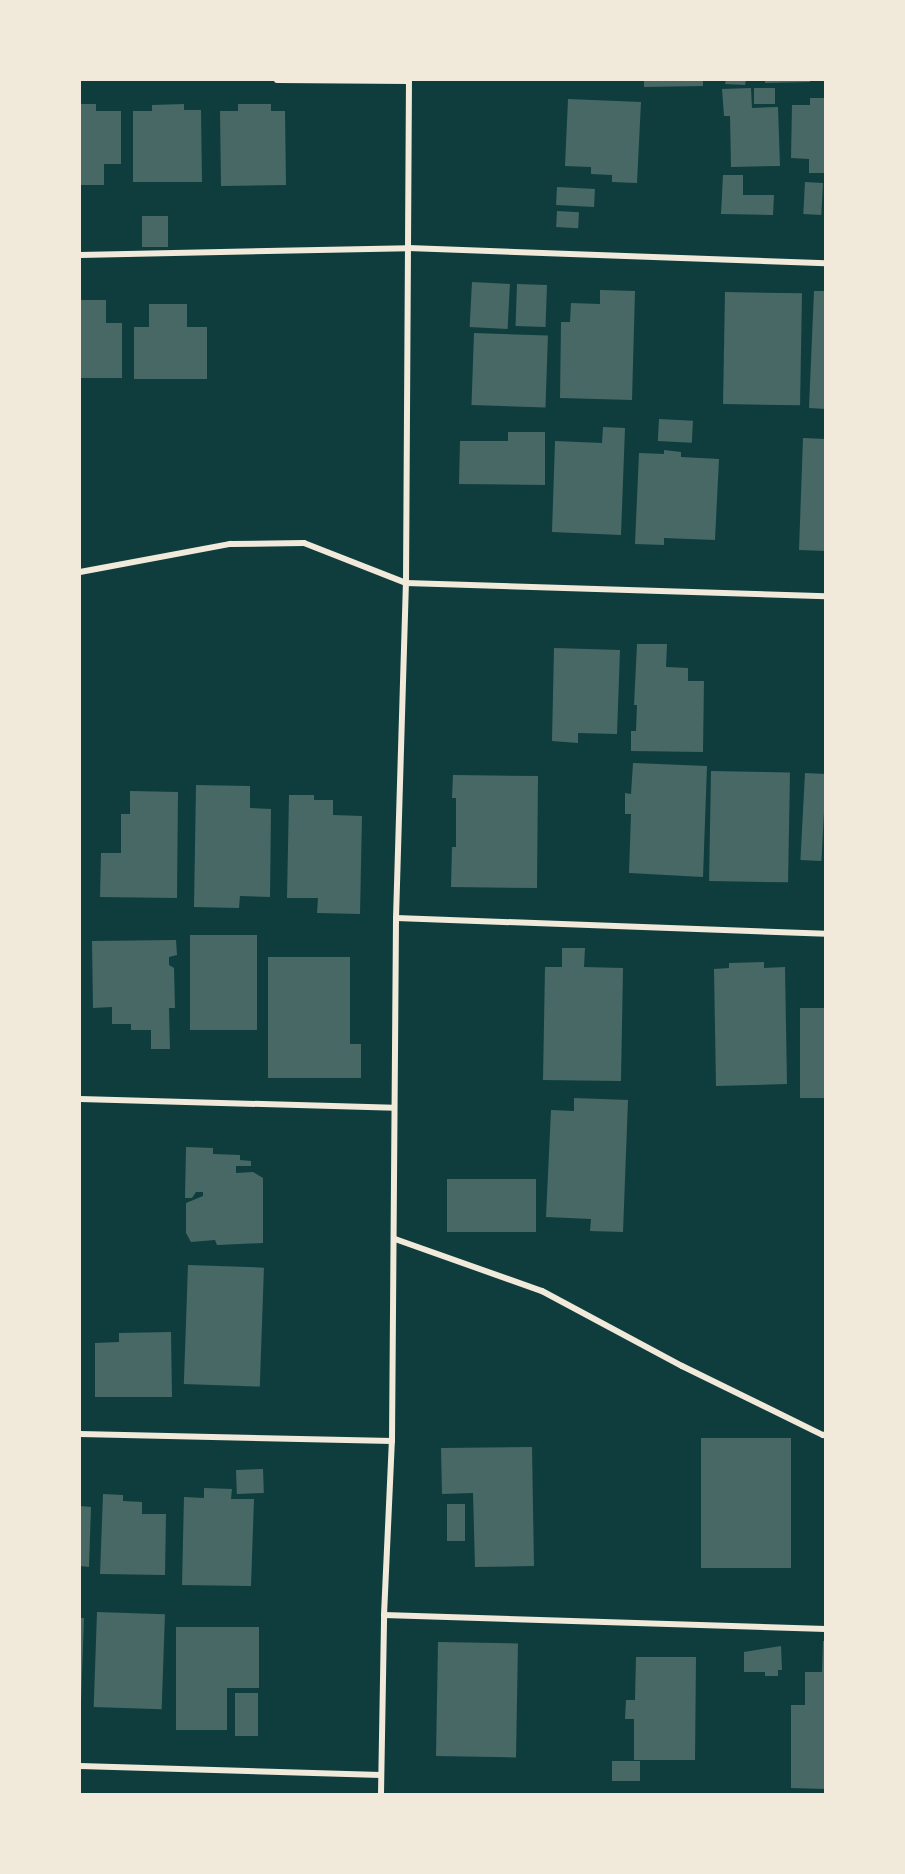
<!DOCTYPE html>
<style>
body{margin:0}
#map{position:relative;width:905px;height:1874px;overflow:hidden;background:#0f3d3e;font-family:Cabin,sans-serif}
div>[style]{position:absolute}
.building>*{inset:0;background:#486865;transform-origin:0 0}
.minor>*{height:6px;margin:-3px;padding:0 3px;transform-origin:3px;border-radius:3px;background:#f1e9da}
span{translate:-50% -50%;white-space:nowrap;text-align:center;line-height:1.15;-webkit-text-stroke:4.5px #f1e9da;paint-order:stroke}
.frame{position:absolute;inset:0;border:81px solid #f1e9da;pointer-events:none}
</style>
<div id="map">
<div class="building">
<div style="clip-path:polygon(644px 80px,703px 80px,703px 86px,644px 87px)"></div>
<div style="clip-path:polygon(726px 80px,746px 80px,745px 85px,725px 84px)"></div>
<div style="clip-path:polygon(765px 80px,810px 80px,810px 82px,765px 83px)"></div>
<div style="clip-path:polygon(751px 88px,752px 108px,778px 107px,780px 166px,731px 167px,730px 116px,724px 116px,722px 89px)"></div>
<div style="left:754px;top:88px;width:21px;height:16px"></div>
<div style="clip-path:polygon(810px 98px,826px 98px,826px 173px,809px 173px,809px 159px,791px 158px,792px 105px,810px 105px)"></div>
<div style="clip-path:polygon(568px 99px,641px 102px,637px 183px,612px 182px,612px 175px,591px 174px,591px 167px,565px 166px)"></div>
<div style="clip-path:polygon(80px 104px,96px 104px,96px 111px,121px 111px,121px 164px,104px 164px,104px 185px,80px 185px)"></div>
<div style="clip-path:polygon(184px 104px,184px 110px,201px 110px,202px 182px,133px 182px,133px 111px,152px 111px,152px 105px)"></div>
<div style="clip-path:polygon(238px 104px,271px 104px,271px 111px,285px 111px,286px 185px,221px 186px,220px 111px,238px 111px)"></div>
<div style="clip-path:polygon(723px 175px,743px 175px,743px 195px,774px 195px,773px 215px,721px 214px)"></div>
<div style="left:805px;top:182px;width:18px;height:32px;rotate:3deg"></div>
<div style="left:557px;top:187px;width:38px;height:18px;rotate:3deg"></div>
<div style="left:557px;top:211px;width:22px;height:16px;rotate:3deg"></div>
<div style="left:142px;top:216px;width:26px;height:31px"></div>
<div style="left:472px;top:282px;width:38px;height:45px;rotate:3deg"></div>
<div style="left:517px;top:284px;width:30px;height:42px;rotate:2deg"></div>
<div style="clip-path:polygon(600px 290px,635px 291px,632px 400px,560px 398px,561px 322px,570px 322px,571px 303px,600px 304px)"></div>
<div style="clip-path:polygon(814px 291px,826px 291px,826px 409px,809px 408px)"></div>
<div style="left:725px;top:292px;width:77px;height:112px;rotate:1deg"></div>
<div style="clip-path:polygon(80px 300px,106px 300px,106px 323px,122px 323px,122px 378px,80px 378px)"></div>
<div style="clip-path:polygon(149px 304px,187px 304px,187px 327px,207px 327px,207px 379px,134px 379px,134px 327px,149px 327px)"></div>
<div style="left:474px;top:333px;width:74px;height:72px;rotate:2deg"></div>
<div style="left:659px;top:419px;width:34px;height:22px;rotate:3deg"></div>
<div style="clip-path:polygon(603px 427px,625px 428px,621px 535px,552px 532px,555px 441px,602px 443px)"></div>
<div style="clip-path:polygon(508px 432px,545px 432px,545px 485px,459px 484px,460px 441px,508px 441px)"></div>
<div style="clip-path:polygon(803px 438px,826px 439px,826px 551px,799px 550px)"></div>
<div style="clip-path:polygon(664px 450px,681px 452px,681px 457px,719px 459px,715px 540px,664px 538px,664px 545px,635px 544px,639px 453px,664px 454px)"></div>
<div style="clip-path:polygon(637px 644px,667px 644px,666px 667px,688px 668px,688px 681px,704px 681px,703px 752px,631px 751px,631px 731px,636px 731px,637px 705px,634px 705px)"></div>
<div style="clip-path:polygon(554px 648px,620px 650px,617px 734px,578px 733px,578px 743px,552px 741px)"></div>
<div style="clip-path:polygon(633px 763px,707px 766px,703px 877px,629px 873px,631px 814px,625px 814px,625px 793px,631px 794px)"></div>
<div style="left:711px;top:771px;width:79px;height:110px;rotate:1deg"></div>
<div style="left:805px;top:773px;width:21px;height:87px;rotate:3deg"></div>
<div style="clip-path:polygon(453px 775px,538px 776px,537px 888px,451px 887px,452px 847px,456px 847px,456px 798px,452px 798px)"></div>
<div style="clip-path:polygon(196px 785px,250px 786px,250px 808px,271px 809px,270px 897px,240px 896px,239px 908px,194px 907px)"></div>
<div style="clip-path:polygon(130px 791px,178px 792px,177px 898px,100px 897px,101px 853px,121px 853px,121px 814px,130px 814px)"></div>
<div style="clip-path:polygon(289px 795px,314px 795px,314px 800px,333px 800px,333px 815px,362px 816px,360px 914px,317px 913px,318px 898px,287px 898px)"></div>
<div style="left:190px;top:935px;width:67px;height:95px"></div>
<div style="clip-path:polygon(176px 940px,177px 955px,169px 957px,169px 965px,174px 968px,175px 1008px,169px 1008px,170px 1049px,151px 1049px,151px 1030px,131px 1030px,131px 1024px,112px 1024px,112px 1007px,93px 1008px,92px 941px)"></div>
<div style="clip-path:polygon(562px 948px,585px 948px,584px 967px,623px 968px,621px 1081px,543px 1080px,545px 967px,562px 967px)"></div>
<div style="clip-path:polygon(268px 957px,350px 957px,350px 1044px,361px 1044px,361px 1078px,268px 1078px)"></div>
<div style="clip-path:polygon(764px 962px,764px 968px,785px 967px,787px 1084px,716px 1086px,714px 969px,729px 968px,729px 963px)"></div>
<div style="left:800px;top:1008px;width:26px;height:90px"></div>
<div style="clip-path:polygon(574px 1098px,628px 1100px,623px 1232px,590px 1231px,591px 1219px,546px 1217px,551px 1110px,574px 1111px)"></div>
<div style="clip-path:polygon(186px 1147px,213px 1148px,213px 1154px,240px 1155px,240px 1160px,251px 1161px,251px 1166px,236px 1166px,236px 1173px,253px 1172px,263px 1178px,263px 1243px,217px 1245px,215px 1240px,191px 1242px,186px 1233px,186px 1203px,203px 1196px,203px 1192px,196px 1192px,192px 1198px,185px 1198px)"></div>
<div style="left:536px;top:1179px;width:53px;height:89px;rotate:90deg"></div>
<div style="left:188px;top:1265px;width:76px;height:119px;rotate:2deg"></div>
<div style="clip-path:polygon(171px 1332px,172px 1397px,95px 1397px,95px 1343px,119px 1342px,119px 1333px)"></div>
<div style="left:701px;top:1438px;width:90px;height:130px"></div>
<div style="clip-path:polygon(532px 1447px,534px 1566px,475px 1567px,473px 1493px,442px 1494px,441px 1448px)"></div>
<div style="left:263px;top:1469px;width:24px;height:27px;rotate:88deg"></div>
<div style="clip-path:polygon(204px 1488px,232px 1489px,231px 1499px,254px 1499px,251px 1586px,182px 1585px,184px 1497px,204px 1498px)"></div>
<div style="clip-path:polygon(103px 1494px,123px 1495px,123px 1501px,142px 1502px,142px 1514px,166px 1514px,165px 1575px,100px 1574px)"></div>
<div style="left:447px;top:1504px;width:18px;height:37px"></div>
<div style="clip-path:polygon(80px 1506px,91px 1507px,89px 1567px,80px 1566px)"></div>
<div style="left:97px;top:1612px;width:68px;height:95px;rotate:2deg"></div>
<div style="clip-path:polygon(80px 1618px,84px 1618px,81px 1702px,80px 1702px)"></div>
<div style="clip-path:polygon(176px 1627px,259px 1627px,259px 1688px,227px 1688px,227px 1730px,176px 1730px)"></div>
<div style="clip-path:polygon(823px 1641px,826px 1641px,826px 1789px,791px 1788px,791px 1705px,805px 1705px,805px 1672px,822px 1672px)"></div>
<div style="left:438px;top:1642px;width:80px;height:114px;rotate:1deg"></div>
<div style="clip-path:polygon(781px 1646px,782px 1670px,778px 1670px,778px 1676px,765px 1676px,765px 1672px,744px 1672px,744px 1652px)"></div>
<div style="clip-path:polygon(636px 1657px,696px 1657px,695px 1760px,634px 1760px,634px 1719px,625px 1719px,626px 1700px,635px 1700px)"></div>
<div style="left:235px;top:1693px;width:23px;height:43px"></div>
<div style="left:612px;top:1761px;width:28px;height:20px"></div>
</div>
<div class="minor">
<div style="left:277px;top:80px;width:132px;rotate:0.4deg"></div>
<div style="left:80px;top:255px;width:328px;rotate:-1.2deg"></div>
<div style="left:408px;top:248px;width:418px;rotate:2.1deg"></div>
<div style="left:80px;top:572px;width:153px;rotate:-10.6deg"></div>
<div style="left:230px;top:544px;width:74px;rotate:-0.8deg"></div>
<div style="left:304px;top:543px;width:110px;rotate:21.4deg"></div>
<div style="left:406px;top:583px;width:420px;rotate:1.8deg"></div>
<div style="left:396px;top:918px;width:430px;rotate:2.1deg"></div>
<div style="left:80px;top:1099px;width:314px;rotate:1.6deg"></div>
<div style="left:395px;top:1239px;width:156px;rotate:19.5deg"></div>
<div style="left:542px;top:1291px;width:159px;rotate:28.2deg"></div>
<div style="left:682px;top:1366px;width:157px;rotate:26.1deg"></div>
<div style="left:823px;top:1435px;width:3px;rotate:-18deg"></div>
<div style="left:80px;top:1434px;width:312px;rotate:1.3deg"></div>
<div style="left:384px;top:1615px;width:442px;rotate:1.8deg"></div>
<div style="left:80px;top:1766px;width:301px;rotate:1.7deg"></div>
<div style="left:381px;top:1794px;width:179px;rotate:-89deg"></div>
<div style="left:384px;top:1615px;width:174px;rotate:-87.4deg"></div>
<div style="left:392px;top:1441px;width:523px;rotate:-89.56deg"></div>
<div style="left:396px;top:918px;width:335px;rotate:-88.3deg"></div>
<div style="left:406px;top:583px;width:503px;rotate:-89.66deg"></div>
</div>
<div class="frame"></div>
</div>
